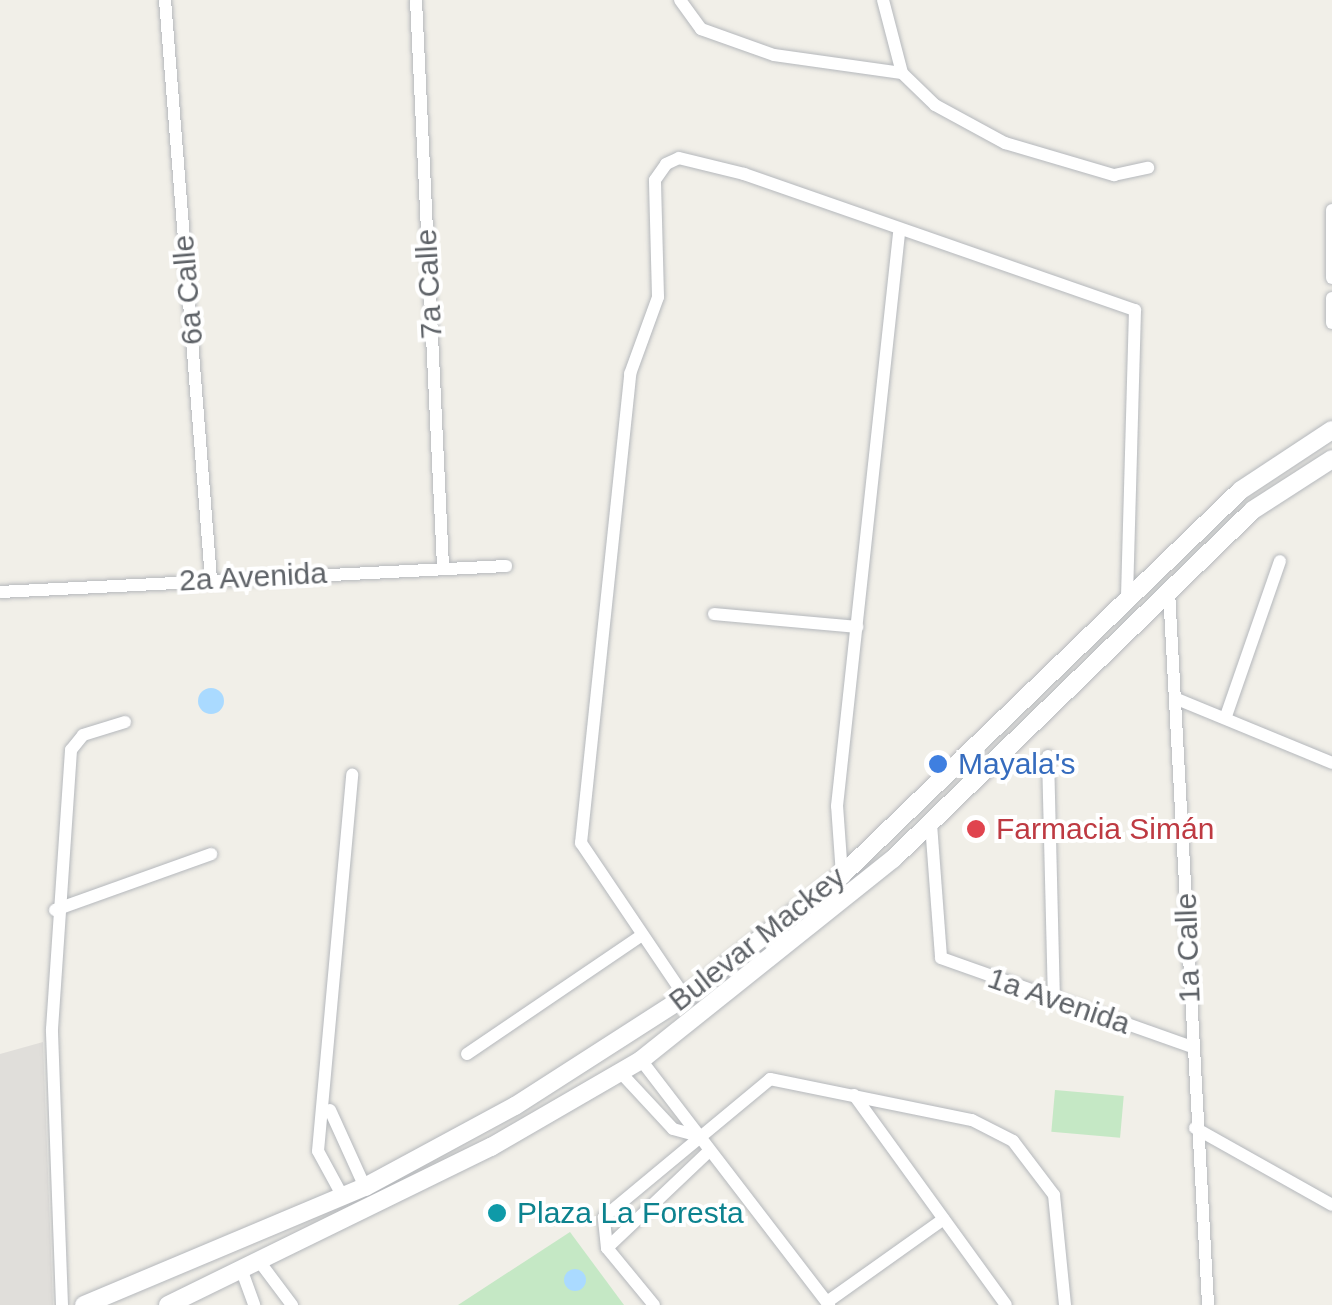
<!DOCTYPE html>
<meta charset="utf-8">
<style>
body{margin:0}
#map{position:relative;width:1332px;height:1305px;overflow:hidden;background:#f1efe8;font-family:Arial,sans-serif}
div>[style]{position:absolute}
.industrial>*{inset:0;background:#e0deda}
.green>*{inset:0;background:#c5e8c5;transform-origin:0 0}
.water>*{inset:0;background:#aadaff}
.round{border-radius:50%}
.roads{filter:drop-shadow(0 0 2px #b5b8bc) drop-shadow(0 0 2px #b5b8bc)}
.street>*{height:12px;margin:-6px;padding:0 6px;transform-origin:6px;border-radius:6px;background:#fff}
.secondary>*{height:18px;margin:-9px;padding:0 9px;transform-origin:9px;border-radius:9px;background:#fff}
.dots>*{width:28px;height:28px;translate:-50% -50%;box-sizing:border-box;border:5px solid #fff;border-radius:50%}
span{translate:-50% -50%;white-space:nowrap;text-align:center;line-height:1.15;-webkit-text-stroke:8px #fff;paint-order:stroke}
.street-label{font-size:30px;color:#5f6368}
.shop-label{font-size:30px;color:#366cbe}
.left{translate:0 -50%;text-align:left}
.health-label{font-size:30px;color:#be3a42}
.culture-label{font-size:30px;color:#0d838f}
</style>
<div id="map">
<div class="industrial">
<div style="clip-path:polygon(43px 1042px,53px 1305px,0 1305px,0 1054px)"></div>
</div>
<div class="green">
<div style="left:1055px;top:1090px;width:69px;height:42px;rotate:5deg"></div>
<div style="clip-path:polygon(570px 1232px,624px 1305px,458px 1305px)"></div>
</div>
<div class="water">
<div class="round" style="left:198px;top:688px;width:26px;height:26px"></div>
<div class="round" style="left:564px;top:1269px;width:22px;height:22px"></div>
</div>
<div class="roads">
<div class="street">
<div style="left:165px;top:0;width:581px;rotate:85.46deg"></div>
<div style="left:416px;top:0;width:568px;rotate:87.27deg"></div>
<div style="left:680px;top:0;width:36px;rotate:54deg"></div>
<div style="left:701px;top:29px;width:77px;rotate:19.6deg"></div>
<div style="left:774px;top:55px;width:129px;rotate:8deg"></div>
<div style="left:883px;top:0;width:75px;rotate:75.4deg"></div>
<div style="left:902px;top:73px;width:46px;rotate:44.1deg"></div>
<div style="left:935px;top:105px;width:80px;rotate:28.5deg"></div>
<div style="left:1005px;top:143px;width:114px;rotate:16.4deg"></div>
<div style="left:1114px;top:175px;width:35px;rotate:-12deg"></div>
<div style="left:1332px;top:210px;width:68px;rotate:90deg"></div>
<div style="left:1332px;top:298px;width:25px;rotate:90deg"></div>
<div style="left:1169px;top:591px;width:715px;rotate:86.87deg"></div>
<div style="left:0;top:592px;width:507px;rotate:-2.94deg"></div>
<div style="left:714px;top:614px;width:144px;rotate:5.2deg"></div>
<div style="left:1177px;top:699px;width:168px;rotate:22.4deg"></div>
<div style="left:1226px;top:716px;width:164px;rotate:-70.8deg"></div>
<div style="left:1048px;top:756px;width:241px;rotate:88.6deg"></div>
<div style="left:931px;top:824px;width:134px;rotate:85.7deg"></div>
<div style="left:941px;top:958px;width:266px;rotate:19.5deg"></div>
<div style="left:842px;top:875px;width:69px;rotate:-94.1deg"></div>
<div style="left:837px;top:806px;width:576px;rotate:-83.82deg"></div>
<div style="left:55px;top:910px;width:166px;rotate:-19.7deg"></div>
<div style="left:685px;top:997px;width:186px;rotate:-124deg"></div>
<div style="left:581px;top:843px;width:472px;rotate:-84deg"></div>
<div style="left:630px;top:374px;width:82px;rotate:-70deg"></div>
<div style="left:658px;top:297px;width:117px;rotate:-91.5deg"></div>
<div style="left:655px;top:180px;width:19px;rotate:-55deg"></div>
<div style="left:666px;top:164px;width:14px;rotate:-25deg"></div>
<div style="left:679px;top:158px;width:67px;rotate:13.8deg"></div>
<div style="left:744px;top:174px;width:414px;rotate:19.2deg"></div>
<div style="left:1135px;top:310px;width:291px;rotate:91.6deg"></div>
<div style="left:467px;top:1054px;width:212px;rotate:-34.2deg"></div>
<div style="left:641px;top:1060px;width:309px;rotate:52.5deg"></div>
<div style="left:621px;top:1073px;width:76px;rotate:47.1deg"></div>
<div style="left:673px;top:1129px;width:23px;rotate:15deg"></div>
<div style="left:854px;top:1095px;width:259px;rotate:54.1deg"></div>
<div style="left:330px;top:1110px;width:85px;rotate:65.6deg"></div>
<div style="left:1195px;top:1128px;width:157px;rotate:29.3deg"></div>
<div style="left:343px;top:1197px;width:52px;rotate:-118.5deg"></div>
<div style="left:318px;top:1151px;width:378px;rotate:-84.8deg"></div>
<div style="left:607px;top:1248px;width:137px;rotate:-43.5deg"></div>
<div style="left:262px;top:1265px;width:50px;rotate:53.1deg"></div>
<div style="left:243px;top:1274px;width:33px;rotate:70deg"></div>
<div style="left:827px;top:1302px;width:143px;rotate:-35.4deg"></div>
<div style="left:62px;top:1305px;width:276px;rotate:-92.1deg"></div>
<div style="left:52px;top:1029px;width:280px;rotate:-86.1deg"></div>
<div style="left:71px;top:750px;width:19px;rotate:-51deg"></div>
<div style="left:83px;top:735px;width:44px;rotate:-17.2deg"></div>
<div style="left:654px;top:1305px;width:74px;rotate:-129.5deg"></div>
<div style="left:607px;top:1248px;width:31px;rotate:-96deg"></div>
<div style="left:604px;top:1217px;width:216px;rotate:-39.7deg"></div>
<div style="left:770px;top:1079px;width:206px;rotate:11.5deg"></div>
<div style="left:972px;top:1120px;width:46px;rotate:27.1deg"></div>
<div style="left:1013px;top:1141px;width:68px;rotate:52.8deg"></div>
<div style="left:1054px;top:1195px;width:111px;rotate:84.3deg"></div>
</div>
<div class="secondary">
<div style="left:84px;top:1305px;width:305px;rotate:-22.8deg"></div>
<div style="left:365px;top:1187px;width:170px;rotate:-28.4deg"></div>
<div style="left:515px;top:1106px;width:202px;rotate:-32.7deg"></div>
<div style="left:685px;top:997px;width:199px;rotate:-37.8deg"></div>
<div style="left:842px;top:875px;width:554px;rotate:-43.98deg"></div>
<div style="left:1241px;top:490px;width:109px;rotate:-33.4deg"></div>
<div style="left:168px;top:1305px;width:360px;rotate:-26.1deg"></div>
<div style="left:491px;top:1147px;width:173px;rotate:-30.1deg"></div>
<div style="left:641px;top:1060px;width:322px;rotate:-38.6deg"></div>
<div style="left:893px;top:859px;width:501px;rotate:-44.11deg"></div>
<div style="left:1253px;top:510px;width:94px;rotate:-32.8deg"></div>
</div>
</div>
<div class="dots">
<div style="left:938px;top:764px;background:#3f7fe0"></div>
<div style="left:976px;top:829px;background:#e0444e"></div>
<div style="left:497px;top:1213px;background:#0f9aa8"></div>
</div>
<div class="street-label">
<span style="left:429px;top:284px;rotate:-93deg">7a Calle</span>
<span style="left:188px;top:290px;rotate:-95deg">6a Calle</span>
<span style="left:253px;top:577px;rotate:-3deg">2a Avenida</span>
<span style="left:757px;top:939px;rotate:-38deg">Bulevar Mackey</span>
<span style="left:1188px;top:948px;rotate:-92deg">1a Calle</span>
<span style="left:1059px;top:1001px;rotate:19deg">1a Avenida</span>
</div>
<div class="shop-label">
<span class="left" style="left:958px;top:764px">Mayala's</span>
</div>
<div class="health-label">
<span class="left" style="left:996px;top:829px">Farmacia Simán</span>
</div>
<div class="culture-label">
<span class="left" style="left:517px;top:1213px">Plaza La Foresta</span>
</div>
</div>
